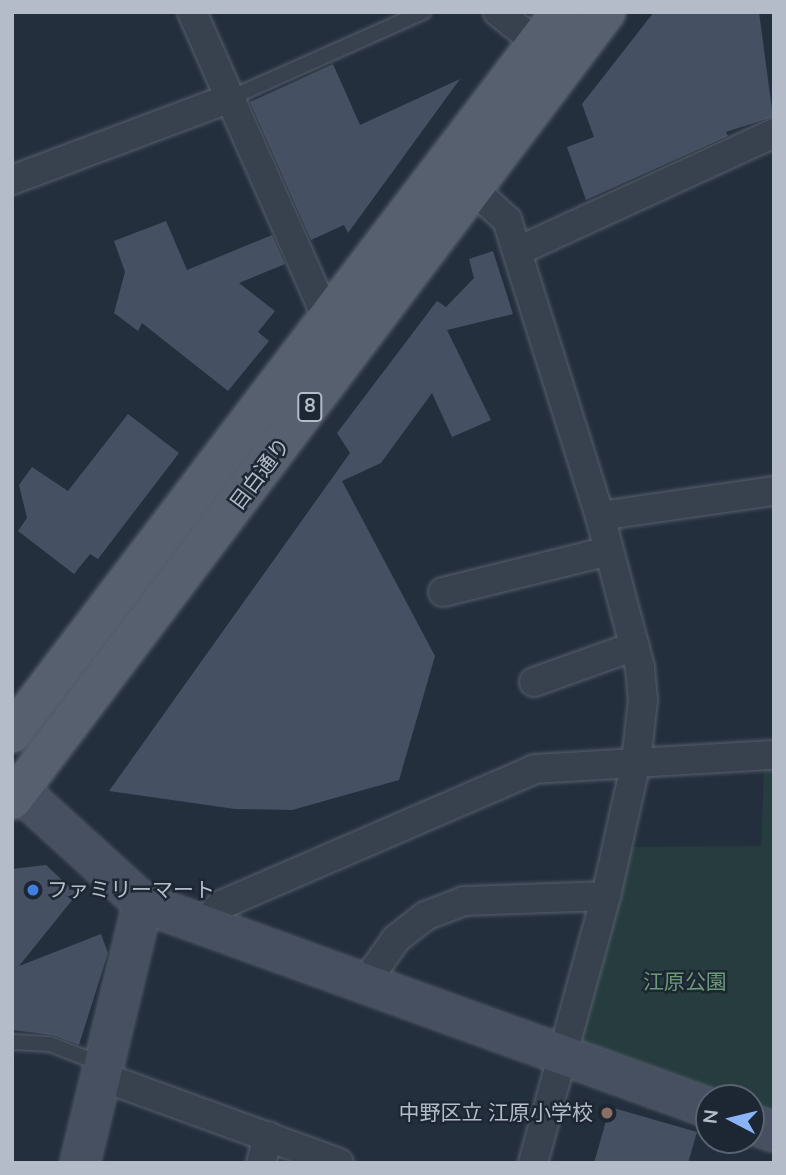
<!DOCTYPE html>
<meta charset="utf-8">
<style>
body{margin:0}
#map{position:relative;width:786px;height:1175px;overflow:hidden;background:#242f3e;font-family:"Nunito Sans","Noto Sans JP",sans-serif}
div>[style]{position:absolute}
.green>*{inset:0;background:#263c3f}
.building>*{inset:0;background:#455162}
.roads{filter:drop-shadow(0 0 2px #565f6c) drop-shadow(0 0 2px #565f6c)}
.lane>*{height:14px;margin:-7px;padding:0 7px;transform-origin:7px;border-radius:7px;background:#38414e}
.street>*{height:28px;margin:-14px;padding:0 14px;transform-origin:14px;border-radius:14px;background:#38414e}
.secondary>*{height:38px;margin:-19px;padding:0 19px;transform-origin:19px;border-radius:19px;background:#465061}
.primary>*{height:38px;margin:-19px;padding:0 19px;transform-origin:19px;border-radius:19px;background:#56606e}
.dots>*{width:19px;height:19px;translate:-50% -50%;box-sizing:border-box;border:4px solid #1d2633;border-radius:50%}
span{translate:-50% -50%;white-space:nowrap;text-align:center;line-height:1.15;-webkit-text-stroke:5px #1d2633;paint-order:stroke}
.shield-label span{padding:2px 5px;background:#1d2633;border:2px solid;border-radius:5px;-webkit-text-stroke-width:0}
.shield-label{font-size:19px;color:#b4bcc9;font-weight:700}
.street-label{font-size:21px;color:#b4bcc9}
.poi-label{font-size:21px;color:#b4bcc9}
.left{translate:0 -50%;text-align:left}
.right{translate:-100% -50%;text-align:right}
.park-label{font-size:21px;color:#6b9a76}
.frame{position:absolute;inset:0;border:14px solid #b4bcc9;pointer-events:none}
.north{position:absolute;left:695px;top:1084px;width:70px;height:70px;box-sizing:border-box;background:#1d2633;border:2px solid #59626f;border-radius:50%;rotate:277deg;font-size:19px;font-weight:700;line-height:28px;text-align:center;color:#b4bcc9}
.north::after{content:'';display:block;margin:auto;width:24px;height:32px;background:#8ab4f8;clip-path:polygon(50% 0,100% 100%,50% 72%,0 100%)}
</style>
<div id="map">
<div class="green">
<div style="clip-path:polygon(764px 768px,774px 769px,774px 1115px,751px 1107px,751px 1098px,727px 1098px,579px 1044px,623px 847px,761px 846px)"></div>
</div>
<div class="building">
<div style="clip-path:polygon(654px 12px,759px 12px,773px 117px,726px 132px,728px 136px,586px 200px,567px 147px,594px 137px,582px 104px)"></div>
<div style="clip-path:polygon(333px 64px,360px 125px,460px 79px,348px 233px,344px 225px,311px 240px,250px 102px)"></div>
<div style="clip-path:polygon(166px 221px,187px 270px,272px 235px,285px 264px,239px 283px,275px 311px,258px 332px,269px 341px,228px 391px,142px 323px,138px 331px,114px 313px,125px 272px,114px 241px)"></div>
<div style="clip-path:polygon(493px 251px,513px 314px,447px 330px,491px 420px,452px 437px,432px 393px,381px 463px,342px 481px,435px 656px,399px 780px,292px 810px,235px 809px,109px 791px,350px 453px,337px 433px,437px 301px,446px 307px,474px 278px,469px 259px)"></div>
<div style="clip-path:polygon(128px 414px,179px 453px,98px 559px,90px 554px,74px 574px,18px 531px,27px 518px,19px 485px,32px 467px,68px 491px)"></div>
<div style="clip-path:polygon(46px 865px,77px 894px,19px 966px,101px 934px,108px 953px,79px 1045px,53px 1035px,12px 1030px,12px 869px)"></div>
<div style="clip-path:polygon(610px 1107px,697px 1132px,688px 1163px,594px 1163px)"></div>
</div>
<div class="roads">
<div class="lane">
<div style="left:228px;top:99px;width:214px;rotate:-24deg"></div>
<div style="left:12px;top:1042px;width:38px;rotate:3deg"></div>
<div style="left:50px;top:1044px;width:55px;rotate:21.4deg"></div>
</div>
<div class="street">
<div style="left:192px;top:12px;width:337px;rotate:66.2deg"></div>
<div style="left:498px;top:12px;width:50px;rotate:38.5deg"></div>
<div style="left:458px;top:175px;width:67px;rotate:42.6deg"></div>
<div style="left:507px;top:220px;width:310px;rotate:72.6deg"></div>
<div style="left:600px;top:516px;width:156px;rotate:75.2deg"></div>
<div style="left:640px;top:667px;width:32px;rotate:85deg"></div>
<div style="left:643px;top:699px;width:63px;rotate:96.3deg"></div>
<div style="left:636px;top:762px;width:137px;rotate:102.6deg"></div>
<div style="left:606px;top:896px;width:277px;rotate:105.3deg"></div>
<div style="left:12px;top:180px;width:231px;rotate:-20.6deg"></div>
<div style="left:518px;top:251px;width:282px;rotate:-24.7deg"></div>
<div style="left:600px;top:516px;width:176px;rotate:-8.2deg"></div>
<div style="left:443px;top:592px;width:171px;rotate:-13.9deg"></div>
<div style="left:534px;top:682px;width:107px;rotate:-19.6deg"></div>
<div style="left:204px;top:923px;width:25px;rotate:-47deg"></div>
<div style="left:221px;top:905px;width:342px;rotate:-23.4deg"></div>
<div style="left:535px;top:769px;width:239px;rotate:-3.4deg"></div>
<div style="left:365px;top:983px;width:54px;rotate:-54.8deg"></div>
<div style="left:396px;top:939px;width:37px;rotate:-38deg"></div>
<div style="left:425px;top:916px;width:42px;rotate:-21deg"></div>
<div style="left:464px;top:901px;width:142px;rotate:-2deg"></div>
<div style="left:103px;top:1077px;width:251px;rotate:20deg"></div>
<div style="left:261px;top:1163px;width:28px;rotate:-75deg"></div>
</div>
<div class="secondary">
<div style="left:12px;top:784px;width:177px;rotate:42.3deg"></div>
<div style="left:143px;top:903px;width:602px;rotate:19.91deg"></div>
<div style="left:751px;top:1124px;width:24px;rotate:19deg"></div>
<div style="left:80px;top:1163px;width:268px;rotate:-76.4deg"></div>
</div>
<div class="primary">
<div style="left:12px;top:733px;width:906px;rotate:-52.76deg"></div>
<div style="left:12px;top:800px;width:987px;rotate:-52.99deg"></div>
</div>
</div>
<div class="dots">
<div style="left:33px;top:890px;background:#3f7fe0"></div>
<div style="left:607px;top:1113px;background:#8d6e63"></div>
</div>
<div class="shield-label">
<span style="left:310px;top:407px">8</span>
</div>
<div class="street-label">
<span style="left:260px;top:474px;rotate:-53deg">目白通り</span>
</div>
<div class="poi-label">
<span class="left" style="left:47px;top:890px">ファミリーマート</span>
<span class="right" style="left:593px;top:1113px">中野区立 江原小学校</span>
</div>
<div class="park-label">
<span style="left:685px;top:982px">江原公園</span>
</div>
<div class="frame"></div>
<div class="north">N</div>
</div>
